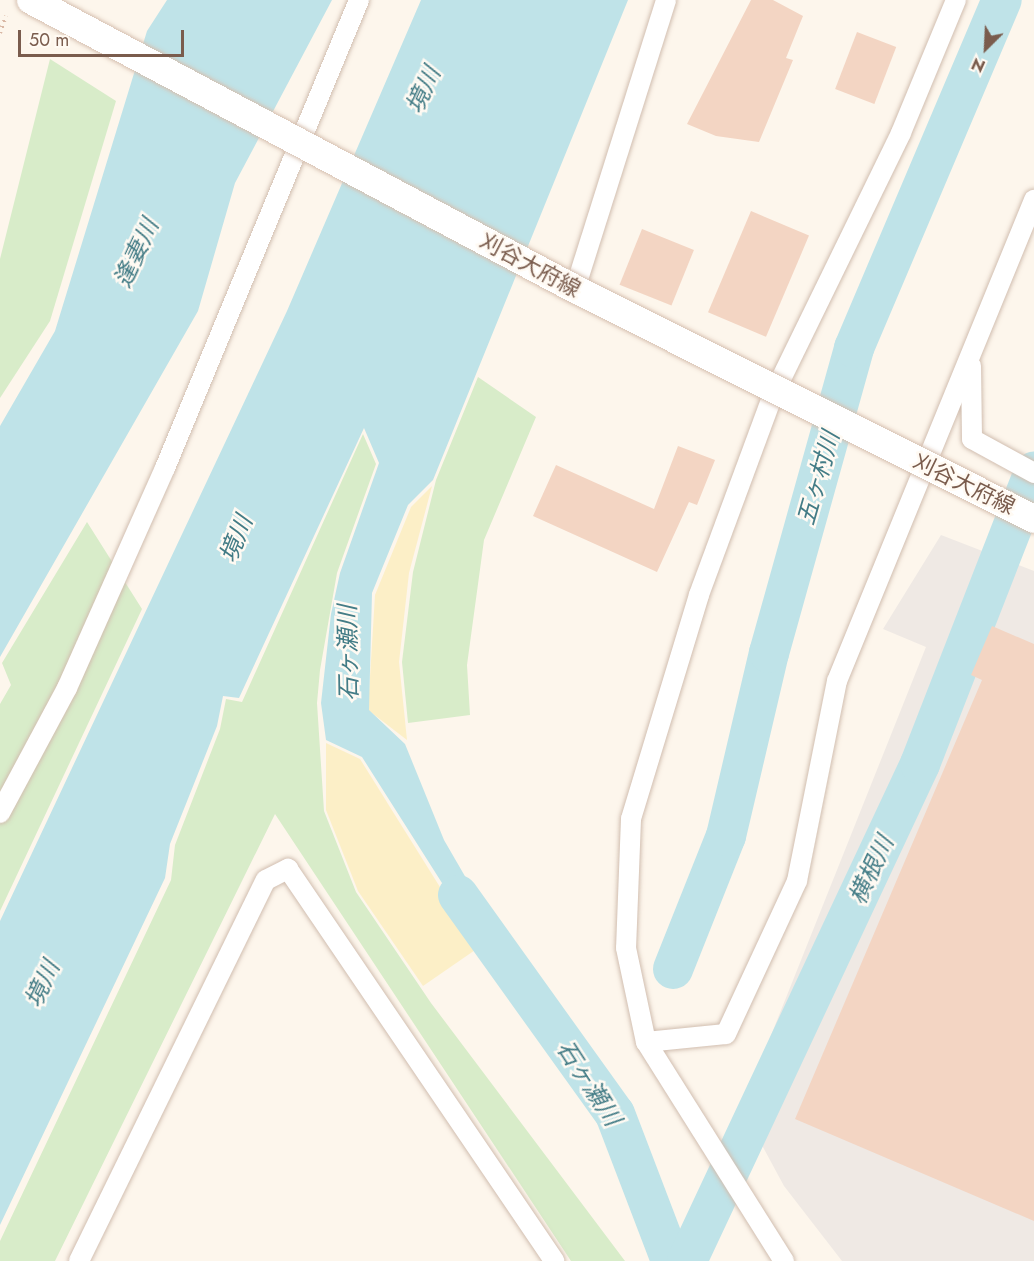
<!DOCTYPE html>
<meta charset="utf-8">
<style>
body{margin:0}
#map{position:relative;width:1034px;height:1261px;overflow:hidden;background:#fdf6ec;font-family:Jost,"Noto Sans JP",sans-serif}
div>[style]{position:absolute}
.industrial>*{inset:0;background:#efe9e4}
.green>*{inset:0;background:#d8ecc9}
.sand>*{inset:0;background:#fcefc7}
.water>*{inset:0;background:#bfe3e8}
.river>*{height:40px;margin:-20px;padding:0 20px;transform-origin:20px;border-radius:20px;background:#bfe3e8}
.building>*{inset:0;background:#f3d5c3;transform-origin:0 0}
.path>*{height:4px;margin-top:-2px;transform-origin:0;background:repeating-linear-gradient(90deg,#d9b8a5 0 1.5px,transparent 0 6px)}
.roads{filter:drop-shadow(0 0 2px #d1beb0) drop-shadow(0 0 2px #d1beb0)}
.minor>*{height:20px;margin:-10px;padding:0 10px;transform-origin:10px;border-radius:10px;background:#fff}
.bridges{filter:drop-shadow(0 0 2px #d6c0b0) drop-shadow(0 0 2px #d6c0b0)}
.secondary-bridge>*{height:28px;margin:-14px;padding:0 14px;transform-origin:14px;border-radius:14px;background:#fff}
span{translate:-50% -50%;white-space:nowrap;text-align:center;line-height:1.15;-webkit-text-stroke:5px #fffaf3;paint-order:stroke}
.street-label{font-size:22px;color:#7a5c4d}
.water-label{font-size:24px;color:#437c86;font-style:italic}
.north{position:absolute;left:956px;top:18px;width:60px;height:60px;-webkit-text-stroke:4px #fffaf3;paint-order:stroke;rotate:204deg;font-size:16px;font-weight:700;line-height:24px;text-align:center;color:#7a5c4d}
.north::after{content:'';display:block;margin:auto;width:21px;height:27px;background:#7a5c4d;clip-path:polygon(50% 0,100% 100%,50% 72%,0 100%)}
.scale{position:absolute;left:18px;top:30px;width:166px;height:27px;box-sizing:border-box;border:3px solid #7a5c4d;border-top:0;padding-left:8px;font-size:18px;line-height:21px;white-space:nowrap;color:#7a5c4d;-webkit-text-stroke:4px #fffaf3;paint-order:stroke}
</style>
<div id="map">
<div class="industrial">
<div style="clip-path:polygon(941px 535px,1034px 571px,1034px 1261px,842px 1261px,784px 1186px,742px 1108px,926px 647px,883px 629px)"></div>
</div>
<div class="green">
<div style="clip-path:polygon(50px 59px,116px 101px,50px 321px,0 398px,0 259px)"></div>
<div style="clip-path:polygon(478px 377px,536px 417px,484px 540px,467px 665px,470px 715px,408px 723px,402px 662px,413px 572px,436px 480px)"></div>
<div style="clip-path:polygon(363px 434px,376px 464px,337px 573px,320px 670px,317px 703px,324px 811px,356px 892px,431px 1003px,625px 1261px,571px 1261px,275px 814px,55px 1261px,0 1261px,0 1241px,171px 880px,175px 845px,220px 729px,226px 699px,242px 702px)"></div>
<div style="clip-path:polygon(87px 522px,142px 609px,0 911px,0 704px,11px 685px,2px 663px)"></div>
</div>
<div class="sand">
<div style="clip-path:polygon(432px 486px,409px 573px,399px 662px,407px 740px,368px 710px,375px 595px,411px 507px)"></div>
<div style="clip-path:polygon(326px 743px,360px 759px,478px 948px,423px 986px,358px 891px,326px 810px)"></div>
</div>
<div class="water">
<div style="clip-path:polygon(167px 0,332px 0,235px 183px,198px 311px,0 657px,0 426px,55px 331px,147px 31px)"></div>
<div style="clip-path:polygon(421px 0,628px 0,433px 480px,408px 505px,372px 593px,369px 710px,405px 744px,444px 840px,499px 935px,482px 946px,362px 757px,326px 740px,321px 703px,331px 614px,340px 573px,379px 463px,364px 428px,239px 698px,223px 696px,217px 726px,170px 844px,165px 878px,0 1225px,0 921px,287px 311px)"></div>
</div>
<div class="river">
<div style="left:458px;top:895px;width:269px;rotate:54.4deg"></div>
<div style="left:615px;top:1114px;width:157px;rotate:69.1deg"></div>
<div style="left:673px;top:969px;width:143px;rotate:-68.3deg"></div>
<div style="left:726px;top:836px;width:188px;rotate:-76.8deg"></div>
<div style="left:769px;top:653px;width:317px;rotate:-74.4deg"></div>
<div style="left:854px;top:348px;width:378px;rotate:-67deg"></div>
<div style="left:687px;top:1261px;width:549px;rotate:-64.88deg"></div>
<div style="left:920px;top:764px;width:314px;rotate:-68.7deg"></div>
</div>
<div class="building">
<div style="clip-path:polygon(751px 0,773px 0,803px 16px,786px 58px,793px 60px,759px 142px,716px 136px,687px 124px)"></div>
<div style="left:857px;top:32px;width:42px;height:61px;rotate:21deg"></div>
<div style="left:751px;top:211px;width:63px;height:110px;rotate:23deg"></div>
<div style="left:642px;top:229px;width:56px;height:60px;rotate:22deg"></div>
<div style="clip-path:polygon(678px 446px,715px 460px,697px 505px,689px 502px,657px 572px,533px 516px,556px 465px,654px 509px)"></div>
<div style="clip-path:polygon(992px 626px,1034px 644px,1034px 1221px,795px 1119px,982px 680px,971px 675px)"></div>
</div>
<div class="path">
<div style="left:0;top:33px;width:18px;rotate:-71deg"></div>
</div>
<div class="roads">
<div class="minor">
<div style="left:956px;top:0;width:144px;rotate:112.5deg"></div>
<div style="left:901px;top:133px;width:297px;rotate:116deg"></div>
<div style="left:771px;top:400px;width:208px;rotate:110.3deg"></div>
<div style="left:699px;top:595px;width:234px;rotate:106.9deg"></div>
<div style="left:631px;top:819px;width:129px;rotate:92.2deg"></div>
<div style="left:626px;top:948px;width:96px;rotate:78deg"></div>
<div style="left:646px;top:1042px;width:80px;rotate:-5.7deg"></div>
<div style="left:726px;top:1034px;width:169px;rotate:-65.1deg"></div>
<div style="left:797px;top:881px;width:204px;rotate:-78.7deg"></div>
<div style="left:837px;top:681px;width:520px;rotate:-67.73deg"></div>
<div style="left:575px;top:289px;width:303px;rotate:-72.5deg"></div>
<div style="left:971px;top:366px;width:73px;rotate:89.2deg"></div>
<div style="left:972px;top:439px;width:71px;rotate:28.7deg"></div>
<div style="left:0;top:813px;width:142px;rotate:-61.8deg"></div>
<div style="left:67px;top:688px;width:241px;rotate:-66deg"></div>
<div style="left:165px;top:468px;width:507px;rotate:-67.48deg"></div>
<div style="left:646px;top:1042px;width:259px;rotate:57.8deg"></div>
<div style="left:79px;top:1261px;width:424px;rotate:-63.9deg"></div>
<div style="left:266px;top:880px;width:25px;rotate:-27deg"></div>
<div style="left:288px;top:869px;width:474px;rotate:55.8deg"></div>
</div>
</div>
<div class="bridges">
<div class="secondary-bridge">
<div style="left:31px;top:0;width:616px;rotate:27.98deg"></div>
<div style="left:575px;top:289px;width:513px;rotate:26.61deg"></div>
</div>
</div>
<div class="street-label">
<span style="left:530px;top:265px;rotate:28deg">刈谷大府線</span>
<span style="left:964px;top:484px;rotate:26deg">刈谷大府線</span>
</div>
<div class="water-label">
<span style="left:423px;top:90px;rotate:-65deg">境川</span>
<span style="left:136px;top:253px;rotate:-65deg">逢妻川</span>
<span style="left:818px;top:478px;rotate:-74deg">五ヶ村川</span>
<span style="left:236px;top:539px;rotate:-68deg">境川</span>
<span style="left:348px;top:653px;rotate:-91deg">石ヶ瀬川</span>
<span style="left:871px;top:870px;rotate:-65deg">横根川</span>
<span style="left:42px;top:984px;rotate:-65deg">境川</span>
<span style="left:589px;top:1083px;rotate:57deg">石ヶ瀬川</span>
</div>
<div class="north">N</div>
<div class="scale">50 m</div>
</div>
